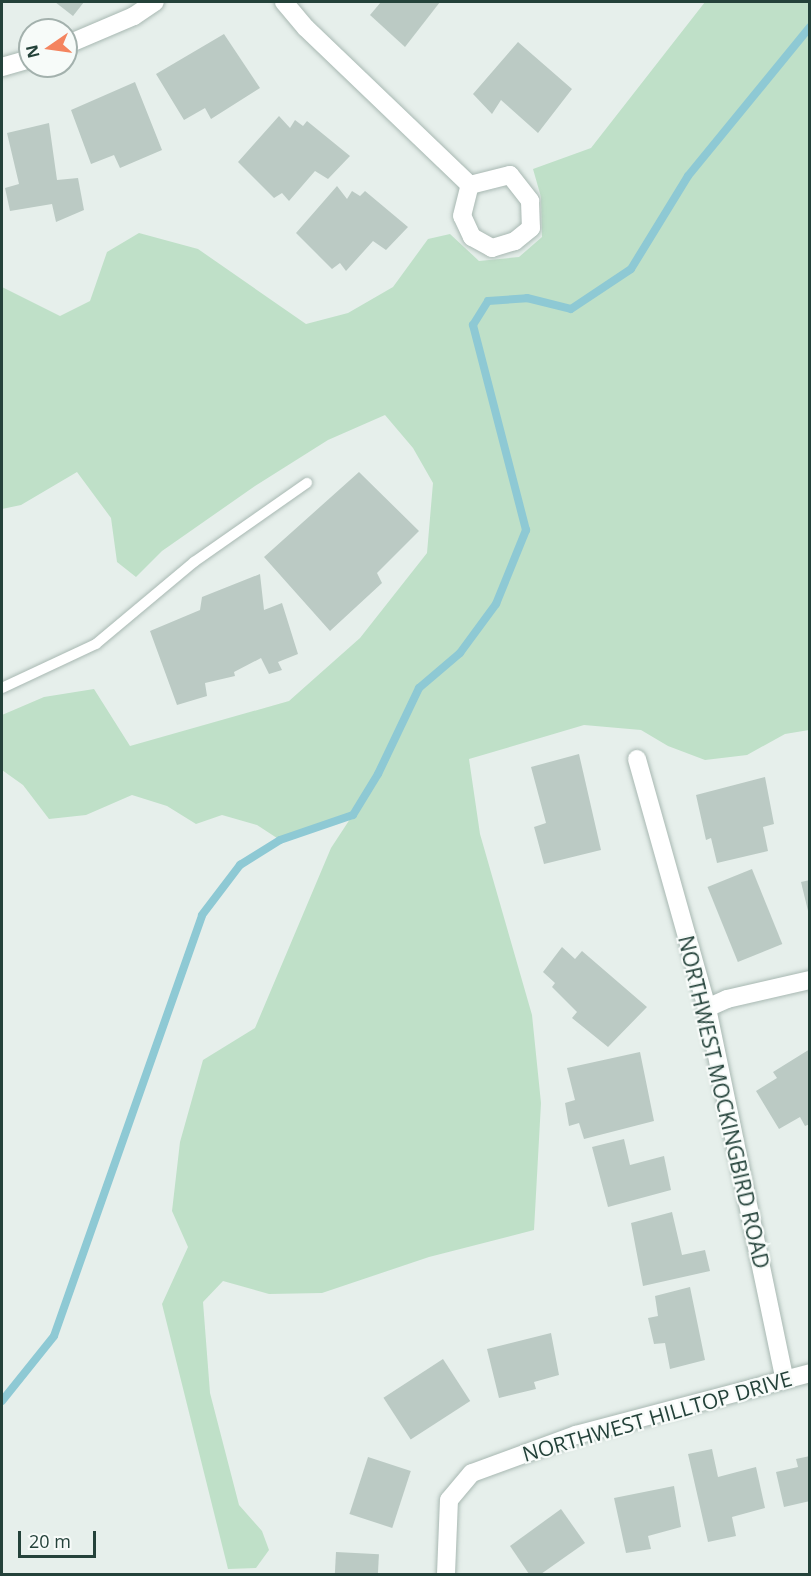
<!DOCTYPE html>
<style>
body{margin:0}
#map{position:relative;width:811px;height:1576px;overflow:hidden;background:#e6efeb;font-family:"Open Sans",sans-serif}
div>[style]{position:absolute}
.green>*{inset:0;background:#bfe0c8}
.stream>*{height:8px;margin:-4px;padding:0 4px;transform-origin:4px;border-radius:4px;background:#8ec9d4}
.building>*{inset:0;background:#bbcac4;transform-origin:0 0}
.roads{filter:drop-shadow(0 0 2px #a8b8b2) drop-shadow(0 0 2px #a8b8b2)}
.lane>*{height:10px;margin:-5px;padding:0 5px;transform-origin:5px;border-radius:5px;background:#fff}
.street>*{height:18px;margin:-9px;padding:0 9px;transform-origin:9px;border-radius:9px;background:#fff}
span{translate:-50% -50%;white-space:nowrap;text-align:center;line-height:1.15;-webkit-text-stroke:4.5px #f7fbf9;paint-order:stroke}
.street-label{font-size:21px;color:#24423a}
.frame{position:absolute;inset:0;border:3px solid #24423a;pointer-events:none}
.north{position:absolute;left:18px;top:18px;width:60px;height:60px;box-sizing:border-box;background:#f7fbf9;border:2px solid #a3b1ad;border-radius:50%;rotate:257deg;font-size:16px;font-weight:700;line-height:24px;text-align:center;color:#24423a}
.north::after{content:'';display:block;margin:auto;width:21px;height:27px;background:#f4845f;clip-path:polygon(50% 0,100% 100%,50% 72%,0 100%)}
.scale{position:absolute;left:18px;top:1531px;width:78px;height:27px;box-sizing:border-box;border:3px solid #24423a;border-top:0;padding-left:8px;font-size:18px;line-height:21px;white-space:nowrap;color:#24423a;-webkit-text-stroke:4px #f7fbf9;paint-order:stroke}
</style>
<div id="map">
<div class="green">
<div style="clip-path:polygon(705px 2px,809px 2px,809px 730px,785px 734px,747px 755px,705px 760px,668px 746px,641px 730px,584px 725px,469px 759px,480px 834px,532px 1015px,541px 1103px,534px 1230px,429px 1257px,322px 1293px,269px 1294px,223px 1281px,203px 1302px,210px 1393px,239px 1505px,262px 1531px,269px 1550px,256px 1568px,228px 1569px,162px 1304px,188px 1247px,172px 1211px,180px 1142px,203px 1060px,255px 1028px,331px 848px,352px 816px,280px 840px,257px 825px,222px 815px,196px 824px,167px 806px,132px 795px,86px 815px,49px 819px,23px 785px,2px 770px,2px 715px,44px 697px,94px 689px,130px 746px,289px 701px,360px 638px,427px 553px,433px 483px,413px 448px,385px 415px,328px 440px,255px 486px,162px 551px,136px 577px,117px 562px,111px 518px,77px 472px,21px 505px,2px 509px,2px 287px,60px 316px,90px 301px,107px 252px,139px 233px,198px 249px,306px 324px,348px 313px,393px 287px,428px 239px,450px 234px,479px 261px,519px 257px,542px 237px,541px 197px,533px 169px,591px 148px)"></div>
</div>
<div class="stream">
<div style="left:2px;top:1401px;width:83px;rotate:-51.3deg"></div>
<div style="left:54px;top:1336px;width:446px;rotate:-70.6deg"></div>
<div style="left:202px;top:915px;width:63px;rotate:-52.8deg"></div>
<div style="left:240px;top:865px;width:47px;rotate:-32deg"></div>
<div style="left:280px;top:840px;width:77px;rotate:-18.9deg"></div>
<div style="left:353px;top:815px;width:48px;rotate:-58.6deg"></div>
<div style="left:378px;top:774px;width:95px;rotate:-64.5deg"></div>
<div style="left:419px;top:688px;width:54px;rotate:-40.5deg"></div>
<div style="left:460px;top:653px;width:61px;rotate:-53.7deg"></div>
<div style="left:496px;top:604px;width:80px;rotate:-67.9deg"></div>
<div style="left:526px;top:530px;width:212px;rotate:-104.5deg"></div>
<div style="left:473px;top:325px;width:28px;rotate:-58deg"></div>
<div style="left:488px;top:301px;width:39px;rotate:-4deg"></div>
<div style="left:527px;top:298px;width:45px;rotate:14deg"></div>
<div style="left:571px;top:309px;width:72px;rotate:-33.7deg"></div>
<div style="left:631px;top:269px;width:109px;rotate:-58.5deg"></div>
<div style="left:688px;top:176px;width:193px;rotate:-50.7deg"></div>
</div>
<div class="building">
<div style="clip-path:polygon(55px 2px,84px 2px,73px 16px)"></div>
<div style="clip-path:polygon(381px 2px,440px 2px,405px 47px,370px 15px)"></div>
<div style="clip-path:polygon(224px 34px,260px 88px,211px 119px,205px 108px,184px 120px,156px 74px)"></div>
<div style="clip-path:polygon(518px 42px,572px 89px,538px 133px,501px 100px,492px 114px,473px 94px)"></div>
<div style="clip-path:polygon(135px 82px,162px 150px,120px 168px,114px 155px,91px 164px,71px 110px)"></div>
<div style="clip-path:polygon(279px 116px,290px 128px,295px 120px,303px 126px,307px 121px,350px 156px,328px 179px,315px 171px,289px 201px,282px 193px,274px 198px,238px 162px)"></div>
<div style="clip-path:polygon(49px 123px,57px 180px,78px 178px,84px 210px,56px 222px,52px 204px,10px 211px,5px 188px,19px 184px,7px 133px)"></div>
<div style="clip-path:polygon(337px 186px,347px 199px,352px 191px,360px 196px,365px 191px,408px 227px,386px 250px,373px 241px,346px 271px,340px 263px,332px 269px,296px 233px)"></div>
<div style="clip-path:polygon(359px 472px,419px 531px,377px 573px,382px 583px,330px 631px,264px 557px)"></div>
<div style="clip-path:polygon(260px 574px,264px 610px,282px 603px,298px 654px,278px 662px,282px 670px,269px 674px,261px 658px,234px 672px,235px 676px,205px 683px,207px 696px,177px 705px,150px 631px,200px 610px,202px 597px)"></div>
<div style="clip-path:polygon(579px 754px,601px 850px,544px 864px,534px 827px,546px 823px,531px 767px)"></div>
<div style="clip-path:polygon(765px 777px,774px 824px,763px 827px,768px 851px,717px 863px,711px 838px,706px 840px,696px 795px)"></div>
<div style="left:752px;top:869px;width:81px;height:48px;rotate:68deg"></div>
<div style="clip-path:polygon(810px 880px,810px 914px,809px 915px,801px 882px)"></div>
<div style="clip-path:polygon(562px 947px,575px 959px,582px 951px,647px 1007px,608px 1047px,572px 1018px,577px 1012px,552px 987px,555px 983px,543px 972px)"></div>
<div style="clip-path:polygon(810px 1049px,810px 1124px,805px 1126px,800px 1117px,779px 1129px,756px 1091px,777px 1078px,773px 1072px)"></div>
<div style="clip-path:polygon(640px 1052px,654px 1121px,584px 1139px,579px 1123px,569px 1126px,565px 1103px,575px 1100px,567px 1068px)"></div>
<div style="clip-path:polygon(624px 1139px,630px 1165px,664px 1156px,671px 1190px,608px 1207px,592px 1147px)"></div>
<div style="clip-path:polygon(672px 1212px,682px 1255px,705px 1250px,710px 1271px,643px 1286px,631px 1223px)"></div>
<div style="clip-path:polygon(690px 1287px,705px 1360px,670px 1369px,665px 1343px,654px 1344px,648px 1318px,658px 1316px,655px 1296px)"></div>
<div style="clip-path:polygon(551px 1333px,559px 1375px,534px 1382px,536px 1389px,499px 1398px,487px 1349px)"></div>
<div style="left:443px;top:1359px;width:50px;height:71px;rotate:57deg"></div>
<div style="clip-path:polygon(712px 1449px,718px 1477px,756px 1467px,765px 1508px,732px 1517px,736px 1536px,708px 1542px,688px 1454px)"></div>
<div style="clip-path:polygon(810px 1456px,810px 1501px,784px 1507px,776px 1472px,798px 1467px,796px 1459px)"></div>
<div style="left:368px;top:1457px;width:45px;height:60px;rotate:18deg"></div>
<div style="clip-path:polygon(674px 1486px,681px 1527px,648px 1536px,651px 1549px,626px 1553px,614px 1498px)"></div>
<div style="clip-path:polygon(561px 1509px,585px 1543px,541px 1574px,529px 1574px,510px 1546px)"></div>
<div style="left:336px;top:1552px;width:43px;height:22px;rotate:3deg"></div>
</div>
<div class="roads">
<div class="lane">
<div style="left:2px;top:688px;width:104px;rotate:-25.1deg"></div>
<div style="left:96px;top:644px;width:128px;rotate:-39.9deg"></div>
<div style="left:194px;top:562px;width:138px;rotate:-35deg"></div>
</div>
<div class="street">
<div style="left:284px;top:2px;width:34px;rotate:50deg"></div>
<div style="left:306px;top:28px;width:227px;rotate:43.8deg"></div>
<div style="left:66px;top:45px;width:74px;rotate:-23.1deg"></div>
<div style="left:134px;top:16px;width:25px;rotate:-34deg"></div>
<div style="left:2px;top:67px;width:29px;rotate:-16deg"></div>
<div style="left:510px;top:175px;width:33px;rotate:52deg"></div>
<div style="left:530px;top:201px;width:27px;rotate:88deg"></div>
<div style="left:531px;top:228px;width:21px;rotate:141deg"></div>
<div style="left:515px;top:241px;width:24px;rotate:163deg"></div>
<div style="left:492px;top:248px;width:23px;rotate:-151deg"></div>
<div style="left:472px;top:237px;width:23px;rotate:-115deg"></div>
<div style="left:462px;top:216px;width:32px;rotate:-76deg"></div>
<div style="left:470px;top:185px;width:41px;rotate:-14deg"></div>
<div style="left:637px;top:759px;width:259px;rotate:74.3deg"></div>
<div style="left:707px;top:1008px;width:378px;rotate:78.2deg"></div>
<div style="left:707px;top:1008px;width:22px;rotate:-24deg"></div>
<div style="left:727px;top:999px;width:85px;rotate:-12.9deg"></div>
<div style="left:446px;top:1574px;width:74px;rotate:-87.7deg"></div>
<div style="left:449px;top:1500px;width:35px;rotate:-50deg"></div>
<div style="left:472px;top:1473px;width:111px;rotate:-20.1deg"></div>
<div style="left:576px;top:1435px;width:242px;rotate:-14.8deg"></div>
</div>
</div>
<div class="street-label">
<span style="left:724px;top:1102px;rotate:77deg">NORTHWEST MOCKINGBIRD ROAD</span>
<span style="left:657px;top:1416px;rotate:-16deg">NORTHWEST HILLTOP DRIVE</span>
</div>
<div class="frame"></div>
<div class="north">N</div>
<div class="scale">20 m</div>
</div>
